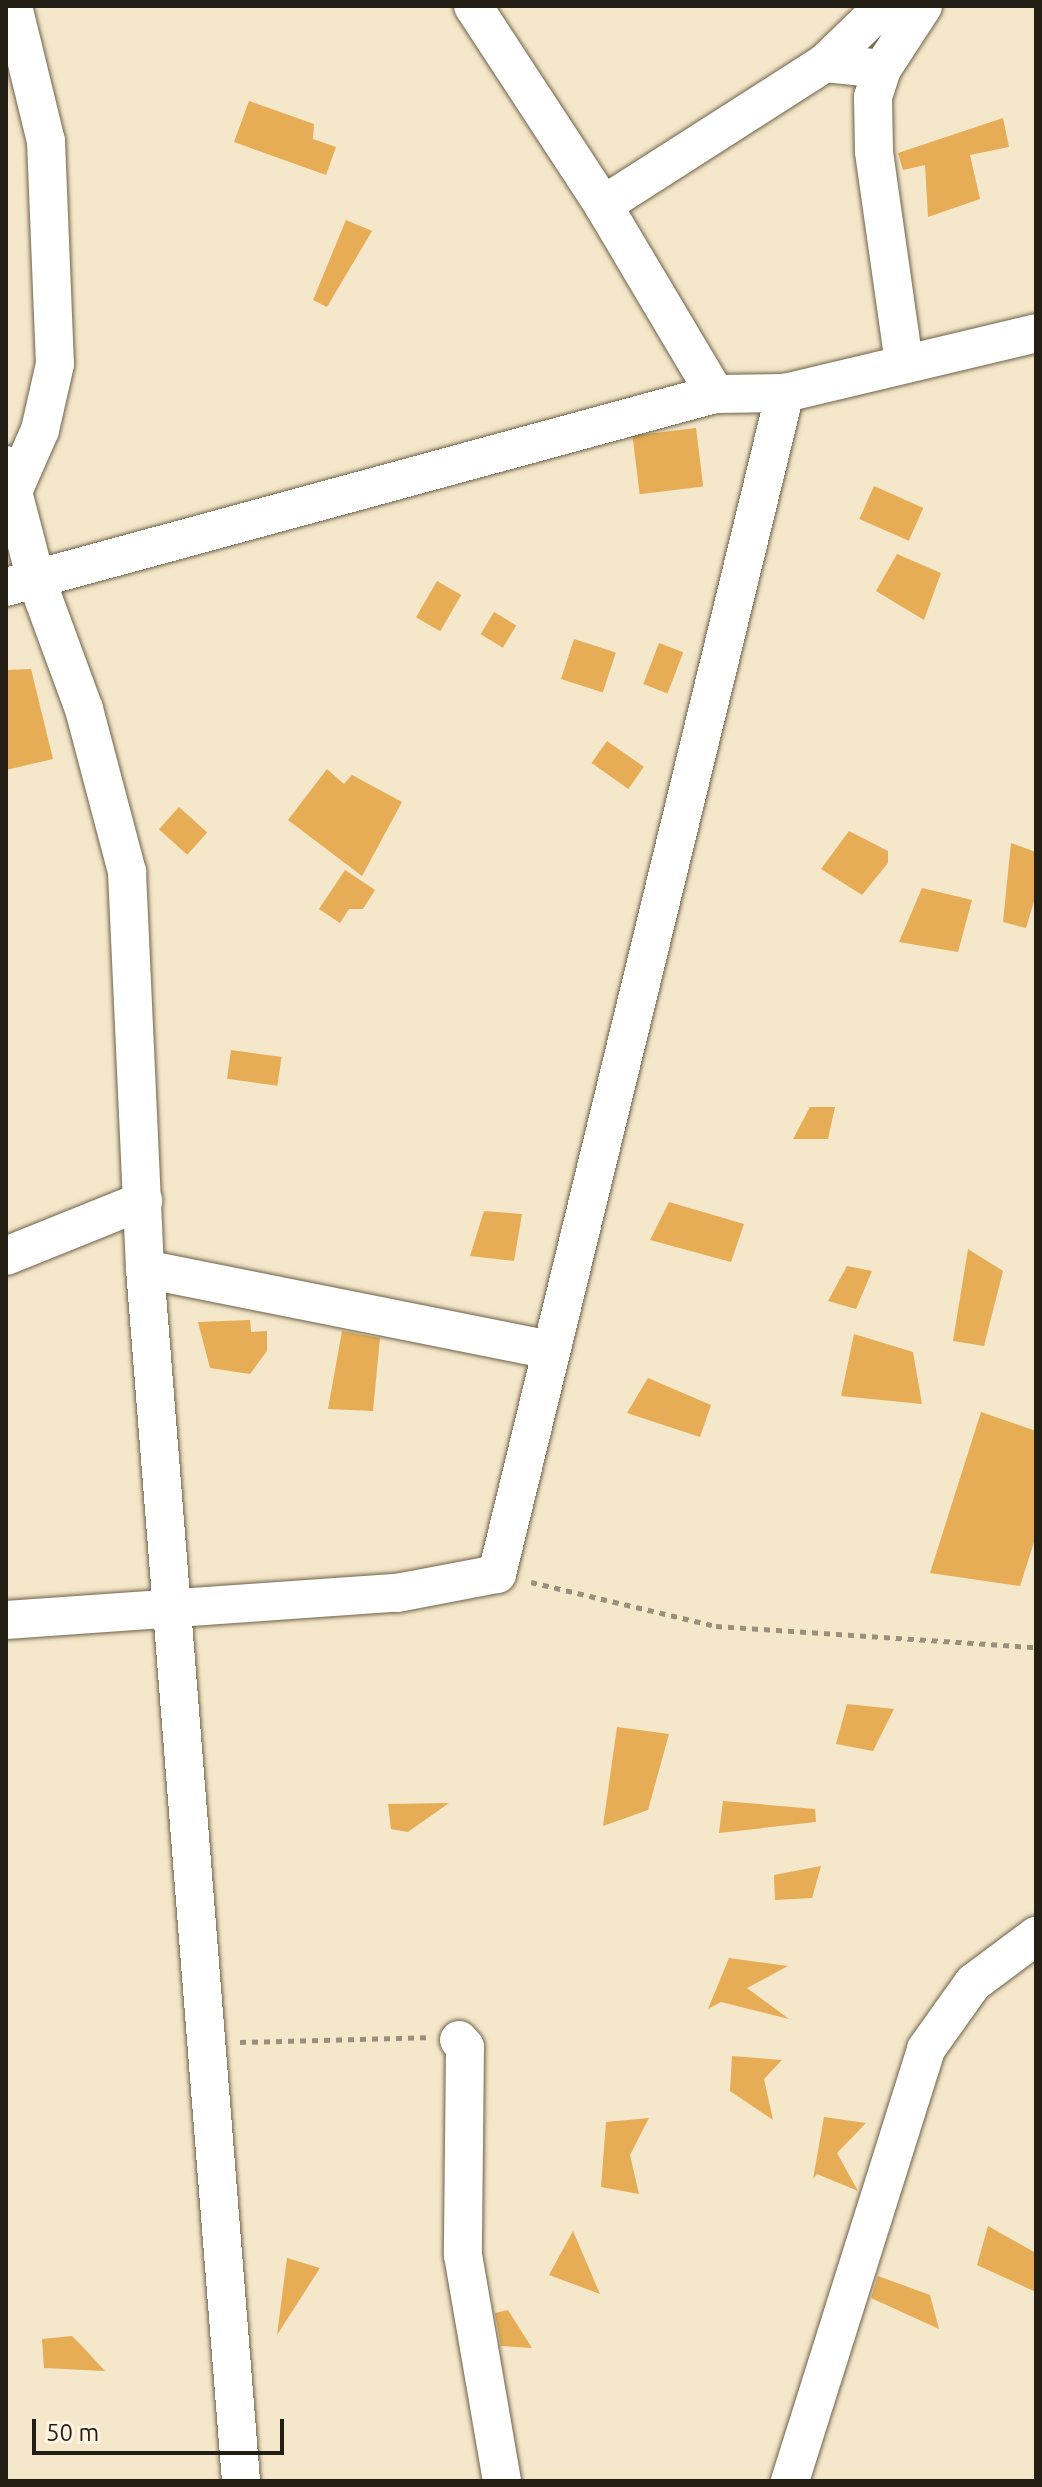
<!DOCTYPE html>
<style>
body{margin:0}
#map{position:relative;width:1042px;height:2487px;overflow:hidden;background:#f5e7ca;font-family:Ubuntu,sans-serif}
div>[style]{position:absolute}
.building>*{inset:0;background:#e6ad56;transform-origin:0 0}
.path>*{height:5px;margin-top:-2.5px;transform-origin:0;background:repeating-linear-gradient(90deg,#998f7a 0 6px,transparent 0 12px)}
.roads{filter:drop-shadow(0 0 2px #6d6148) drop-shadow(0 0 2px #6d6148)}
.minor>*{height:38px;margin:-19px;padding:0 19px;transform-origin:19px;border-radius:19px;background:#fff}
span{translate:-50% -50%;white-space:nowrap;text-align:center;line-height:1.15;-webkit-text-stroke:7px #fdf4e3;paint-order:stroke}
.frame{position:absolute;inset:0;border:8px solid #231e14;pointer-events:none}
.scale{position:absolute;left:32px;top:2419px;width:252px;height:36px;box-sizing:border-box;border:4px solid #231e14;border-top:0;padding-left:10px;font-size:24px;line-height:28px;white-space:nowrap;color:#231e14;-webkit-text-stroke:6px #fdf4e3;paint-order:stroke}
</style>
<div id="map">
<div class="building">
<div style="clip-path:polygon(249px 101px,314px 124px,313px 139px,336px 147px,326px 175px,234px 142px)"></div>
<div style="clip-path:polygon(1003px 118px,1009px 147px,970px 155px,980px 199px,928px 217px,925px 165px,903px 170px,898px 153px)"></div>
<div style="clip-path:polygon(346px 220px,372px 231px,327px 307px,313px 300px)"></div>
<div style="left:696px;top:428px;width:59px;height:64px;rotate:83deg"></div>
<div style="left:874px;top:486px;width:54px;height:36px;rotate:24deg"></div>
<div style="clip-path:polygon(897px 554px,941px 573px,924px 620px,876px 591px)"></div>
<div style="left:437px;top:581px;width:28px;height:42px;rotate:30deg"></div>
<div style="left:494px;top:612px;width:26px;height:26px;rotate:31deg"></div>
<div style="left:574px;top:639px;width:44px;height:42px;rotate:18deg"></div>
<div style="left:659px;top:643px;width:26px;height:44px;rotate:21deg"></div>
<div style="clip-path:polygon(31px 669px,53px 759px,6px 770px,6px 670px)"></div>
<div style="left:607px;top:741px;width:45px;height:27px;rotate:35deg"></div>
<div style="clip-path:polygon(327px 769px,344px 784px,352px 775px,402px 802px,362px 876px,288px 820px)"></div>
<div style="left:179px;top:807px;width:38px;height:30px;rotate:42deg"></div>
<div style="clip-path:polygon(849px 831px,888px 851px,888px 863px,862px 895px,821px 869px)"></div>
<div style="clip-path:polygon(1011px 843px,1036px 852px,1036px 895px,1026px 928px,1003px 922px)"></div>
<div style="clip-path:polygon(345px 870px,375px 890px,363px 909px,349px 909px,340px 923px,319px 909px)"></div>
<div style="clip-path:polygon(922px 888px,972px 900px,958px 952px,899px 942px)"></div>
<div style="left:231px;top:1050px;width:51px;height:29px;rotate:8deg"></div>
<div style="clip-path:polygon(810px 1107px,835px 1107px,828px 1139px,793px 1139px)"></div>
<div style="clip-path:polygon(669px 1202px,744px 1224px,731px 1262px,650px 1240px)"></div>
<div style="clip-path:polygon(484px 1211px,522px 1214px,514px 1261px,470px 1256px)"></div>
<div style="clip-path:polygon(968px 1249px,1003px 1271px,984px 1346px,953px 1341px)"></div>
<div style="clip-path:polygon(847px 1266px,872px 1271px,856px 1309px,828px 1301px)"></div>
<div style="clip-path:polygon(250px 1320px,251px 1332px,267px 1331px,267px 1351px,250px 1374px,210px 1368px,198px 1322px)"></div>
<div style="clip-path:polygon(342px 1331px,380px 1338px,373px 1411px,328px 1409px)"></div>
<div style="clip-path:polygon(854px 1334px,913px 1352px,922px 1404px,841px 1396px)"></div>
<div style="clip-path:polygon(648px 1378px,711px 1405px,700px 1437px,627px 1413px)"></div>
<div style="clip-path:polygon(981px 1412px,1036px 1431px,1036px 1536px,1020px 1586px,930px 1573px)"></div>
<div style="clip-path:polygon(847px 1704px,894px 1709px,873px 1751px,836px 1744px)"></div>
<div style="clip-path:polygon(617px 1727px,669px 1734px,648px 1810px,603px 1826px)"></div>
<div style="clip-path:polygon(723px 1801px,815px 1809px,816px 1822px,719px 1833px)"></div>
<div style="clip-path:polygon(449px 1803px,408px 1832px,391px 1829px,388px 1804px)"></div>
<div style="clip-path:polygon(821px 1866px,812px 1898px,775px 1900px,774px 1875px)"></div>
<div style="clip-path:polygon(729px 1958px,788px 1966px,747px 1988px,789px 2019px,721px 2002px,708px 2009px)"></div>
<div style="clip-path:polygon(732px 2056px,782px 2060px,764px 2079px,773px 2120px,730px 2091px)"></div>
<div style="clip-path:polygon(824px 2117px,866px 2123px,837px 2153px,858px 2191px,817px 2174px,813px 2179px)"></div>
<div style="clip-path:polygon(649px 2118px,630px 2155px,639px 2194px,601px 2187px,606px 2122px)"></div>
<div style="clip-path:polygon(988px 2226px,1036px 2253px,1036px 2292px,977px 2265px)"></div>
<div style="clip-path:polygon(573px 2231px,600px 2294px,549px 2275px)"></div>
<div style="clip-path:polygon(287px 2258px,320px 2268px,277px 2335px)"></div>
<div style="clip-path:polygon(878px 2276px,930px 2295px,939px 2329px,871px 2298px)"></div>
<div style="clip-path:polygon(508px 2310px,532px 2348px,501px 2346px,495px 2313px)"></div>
<div style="clip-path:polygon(72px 2336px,81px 2345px,105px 2371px,44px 2368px,42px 2339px)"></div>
</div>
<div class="path">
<div style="left:531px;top:1582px;width:190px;rotate:13.4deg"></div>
<div style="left:716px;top:1626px;width:321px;rotate:3.8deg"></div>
<div style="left:240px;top:2042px;width:186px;rotate:-1.5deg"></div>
</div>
<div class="roads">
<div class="minor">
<div style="left:13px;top:6px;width:139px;rotate:76.3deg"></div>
<div style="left:46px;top:141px;width:223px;rotate:87.7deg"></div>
<div style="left:55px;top:364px;width:68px;rotate:102.8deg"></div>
<div style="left:40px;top:430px;width:62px;rotate:113.7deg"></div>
<div style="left:473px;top:6px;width:238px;rotate:56.8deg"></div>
<div style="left:603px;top:205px;width:220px;rotate:59.3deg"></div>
<div style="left:825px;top:63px;width:82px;rotate:-44deg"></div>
<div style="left:603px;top:205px;width:264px;rotate:-32.6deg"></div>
<div style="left:825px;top:63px;width:57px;rotate:6deg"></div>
<div style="left:904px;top:363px;width:214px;rotate:-98.1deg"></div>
<div style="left:874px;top:151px;width:54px;rotate:-91.1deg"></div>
<div style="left:873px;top:97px;width:29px;rotate:-72deg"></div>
<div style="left:882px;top:69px;width:75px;rotate:-56.9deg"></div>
<div style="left:6px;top:465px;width:115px;rotate:75.4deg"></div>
<div style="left:35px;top:576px;width:142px;rotate:69.8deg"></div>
<div style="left:84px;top:709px;width:169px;rotate:75.2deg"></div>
<div style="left:127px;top:872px;width:397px;rotate:87.4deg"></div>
<div style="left:145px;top:1269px;width:1216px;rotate:85.47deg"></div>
<div style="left:6px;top:587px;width:735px;rotate:-15.23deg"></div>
<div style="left:715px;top:394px;width:70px;rotate:-0.8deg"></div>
<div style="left:785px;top:393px;width:258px;rotate:-13.4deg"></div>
<div style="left:6px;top:1256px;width:148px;rotate:-21.9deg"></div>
<div style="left:145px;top:1269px;width:413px;rotate:11.3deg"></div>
<div style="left:6px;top:1620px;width:392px;rotate:-4deg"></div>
<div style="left:397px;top:1593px;width:102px;rotate:-10.8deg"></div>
<div style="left:497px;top:1574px;width:1216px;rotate:-76.3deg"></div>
<div style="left:459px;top:2040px;width:9px;rotate:49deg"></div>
<div style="left:465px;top:2047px;width:208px;rotate:90.6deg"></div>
<div style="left:463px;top:2255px;width:229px;rotate:80.2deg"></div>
<div style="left:790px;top:2481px;width:453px;rotate:-72.5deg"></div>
<div style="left:926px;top:2049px;width:81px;rotate:-54.5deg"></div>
<div style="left:973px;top:1983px;width:79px;rotate:-36.7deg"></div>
</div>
</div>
<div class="frame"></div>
<div class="scale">50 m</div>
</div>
